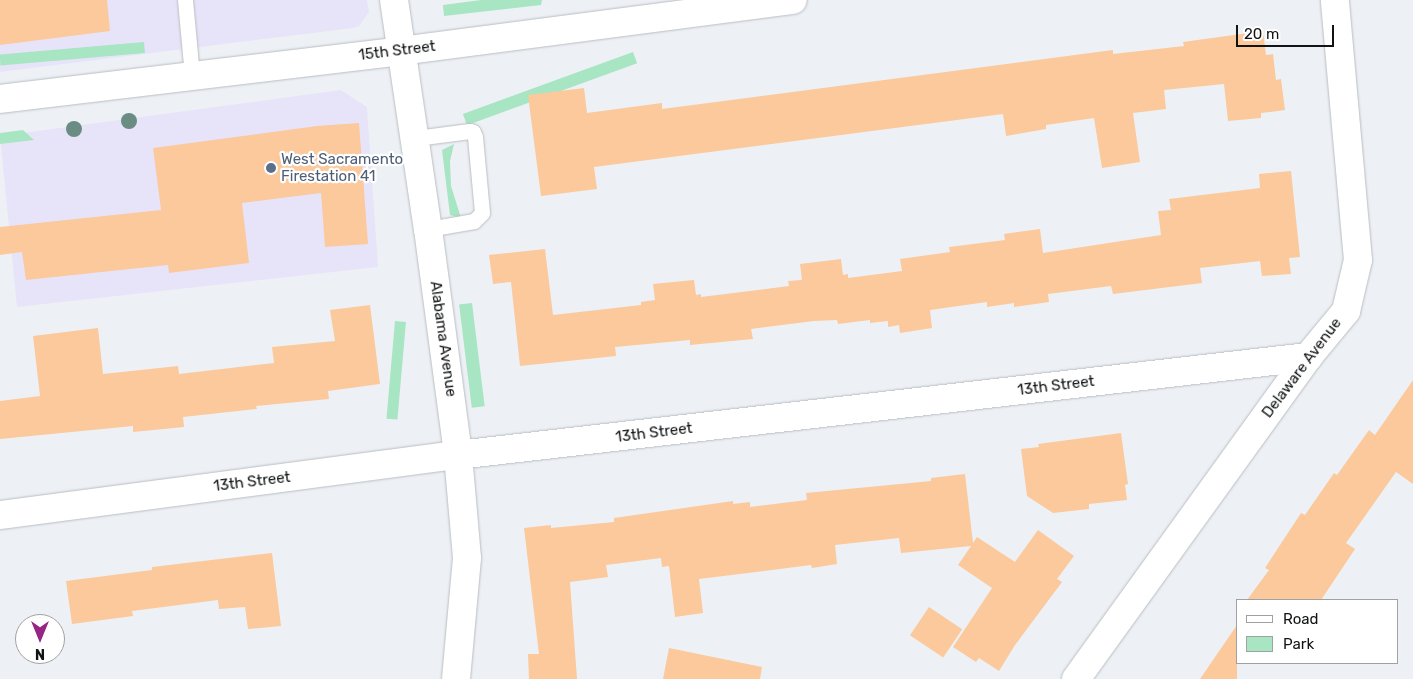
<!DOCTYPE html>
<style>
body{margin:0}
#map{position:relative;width:1413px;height:679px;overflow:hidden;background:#edf1f5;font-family:Rubik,sans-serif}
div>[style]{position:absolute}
.commercial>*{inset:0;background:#e7e4fa}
.green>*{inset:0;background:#a7e5c3;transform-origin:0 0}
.building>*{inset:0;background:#fbc99b;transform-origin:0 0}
.roads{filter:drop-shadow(0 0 1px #b9bdc1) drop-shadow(0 0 1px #b9bdc1)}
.service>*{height:15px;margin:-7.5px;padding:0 7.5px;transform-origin:7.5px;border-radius:7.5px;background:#fff}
.minor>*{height:28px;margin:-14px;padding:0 14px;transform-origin:14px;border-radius:14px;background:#fff}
.tertiary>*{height:28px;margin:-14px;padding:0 14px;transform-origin:14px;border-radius:14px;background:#fff}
.trees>*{width:16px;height:16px;margin:-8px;border-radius:50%;background:#6b8c82}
.dots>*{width:14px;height:14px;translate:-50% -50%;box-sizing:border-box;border:2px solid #fff;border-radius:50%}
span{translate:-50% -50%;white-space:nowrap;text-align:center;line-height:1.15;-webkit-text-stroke:4.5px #fff;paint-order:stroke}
.street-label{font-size:15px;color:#111314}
.service-label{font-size:15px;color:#4e5e75}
.left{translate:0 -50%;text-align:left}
.legend{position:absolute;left:1236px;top:599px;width:162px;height:65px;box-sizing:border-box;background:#fff;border:1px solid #a0a1a1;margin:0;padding:6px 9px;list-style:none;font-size:15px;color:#111314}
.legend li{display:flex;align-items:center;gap:10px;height:25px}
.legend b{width:25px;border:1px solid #a0a1a1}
.north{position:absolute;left:15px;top:614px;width:50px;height:50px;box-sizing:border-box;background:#fff;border:1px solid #a0a1a1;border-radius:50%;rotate:180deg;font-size:14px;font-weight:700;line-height:20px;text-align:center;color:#111314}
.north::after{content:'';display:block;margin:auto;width:18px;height:22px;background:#962685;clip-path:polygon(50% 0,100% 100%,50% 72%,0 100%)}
.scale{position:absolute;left:1236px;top:25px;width:98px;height:22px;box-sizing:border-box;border:2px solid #111314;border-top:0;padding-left:6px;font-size:15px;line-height:18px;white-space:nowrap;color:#111314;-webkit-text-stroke:4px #fff;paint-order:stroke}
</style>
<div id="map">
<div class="commercial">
<div style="clip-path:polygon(0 0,367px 0,369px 12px,359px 26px,353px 28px,0 72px)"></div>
<div style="clip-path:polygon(341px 90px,367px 107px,378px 267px,17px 307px,0 136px)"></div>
</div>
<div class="green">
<div style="clip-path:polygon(481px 0,542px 0,541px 5px,444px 16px,443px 5px)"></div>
<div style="left:144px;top:42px;width:11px;height:145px;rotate:85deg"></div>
<div style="left:633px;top:52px;width:12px;height:181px;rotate:70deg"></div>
<div style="clip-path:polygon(23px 130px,34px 140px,0 144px,0 133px)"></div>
<div style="clip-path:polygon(454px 144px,450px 161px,451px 186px,461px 218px,450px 215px,442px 150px)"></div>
<div style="left:472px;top:303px;width:104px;height:13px;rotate:83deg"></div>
<div style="left:395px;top:321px;width:11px;height:98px;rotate:5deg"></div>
</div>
<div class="building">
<div style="clip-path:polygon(0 0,107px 0,110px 31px,0 45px)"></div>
<div style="clip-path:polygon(1263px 31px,1266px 55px,1273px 54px,1276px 80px,1281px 79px,1285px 110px,1261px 113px,1261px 118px,1228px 121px,1224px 84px,1164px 90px,1166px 109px,1133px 113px,1140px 162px,1102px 168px,1094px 118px,1046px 125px,1046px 129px,1006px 136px,1003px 114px,594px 167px,597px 189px,541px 196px,528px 95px,584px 88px,587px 113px,662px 103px,662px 109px,1113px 50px,1113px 54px,1184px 46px,1183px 42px)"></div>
<div style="clip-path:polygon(359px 123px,368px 244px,325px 247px,321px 193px,242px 203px,249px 263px,169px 273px,168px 265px,26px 280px,22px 252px,0 255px,0 227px,161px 210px,153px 148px,317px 126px)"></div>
<div style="clip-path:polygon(1291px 171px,1300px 257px,1289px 258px,1291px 274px,1262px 276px,1260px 261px,1200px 268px,1202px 283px,1113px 294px,1111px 286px,1048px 294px,1049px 302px,1014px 307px,1014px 303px,987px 307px,987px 302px,930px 310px,932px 328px,900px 333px,899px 325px,888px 327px,888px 321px,870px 323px,870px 320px,838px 324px,837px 320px,814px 321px,751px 329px,753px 339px,690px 345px,690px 340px,615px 347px,616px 356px,520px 366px,511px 282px,493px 284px,489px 255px,545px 249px,553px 315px,641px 305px,641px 302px,655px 300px,653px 284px,694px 280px,696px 295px,701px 294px,701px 297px,789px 286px,788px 281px,802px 280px,800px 264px,841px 259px,843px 275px,848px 274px,848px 278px,902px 271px,900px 259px,950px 252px,949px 247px,1005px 240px,1004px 234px,1040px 229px,1043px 253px,1161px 235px,1158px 211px,1171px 210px,1169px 199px,1260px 188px,1259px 174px)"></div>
<div style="clip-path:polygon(370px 305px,380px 384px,328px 391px,329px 399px,256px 406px,257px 409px,183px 417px,184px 427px,133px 432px,133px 426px,0 439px,0 401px,40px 396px,33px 336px,98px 328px,103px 374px,178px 366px,179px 374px,274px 363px,272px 347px,335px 341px,330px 310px)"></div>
<div style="clip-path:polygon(1413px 380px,1413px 484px,1396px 472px,1346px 543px,1355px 549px,1321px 600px,1247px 600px,1269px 570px,1265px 568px,1301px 513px,1305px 515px,1334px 473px,1337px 475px,1369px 430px,1375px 435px)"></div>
<div style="clip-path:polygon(1121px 433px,1128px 484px,1125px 485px,1127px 500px,1089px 504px,1089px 509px,1053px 513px,1027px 496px,1021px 449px,1039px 447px,1038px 444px)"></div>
<div style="clip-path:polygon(965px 474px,973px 543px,977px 537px,1015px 562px,1038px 530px,1074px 556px,1057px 579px,1062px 582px,1015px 645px,999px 671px,979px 658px,976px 662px,953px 647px,992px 588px,958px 565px,971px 546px,901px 553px,899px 538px,835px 545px,837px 564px,812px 568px,811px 565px,699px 579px,703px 613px,675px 617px,669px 566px,662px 567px,661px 558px,606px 565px,608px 577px,570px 582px,577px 679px,529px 679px,528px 654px,539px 654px,524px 528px,551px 525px,551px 528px,614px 522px,614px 518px,733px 501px,733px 504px,750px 502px,750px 507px,807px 500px,806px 493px,931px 481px,931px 478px)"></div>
<div style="clip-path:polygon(272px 553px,281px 626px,248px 629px,245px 607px,219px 609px,218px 600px,132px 611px,133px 616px,72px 624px,66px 581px,152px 570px,152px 567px)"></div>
<div style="left:929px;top:607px;width:40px;height:34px;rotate:34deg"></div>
<div style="clip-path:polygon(1237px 625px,1237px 679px,1200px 679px)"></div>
<div style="clip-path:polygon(669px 648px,762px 667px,760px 679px,663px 679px)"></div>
</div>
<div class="roads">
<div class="service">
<div style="left:185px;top:0;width:75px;rotate:84.7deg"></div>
<div style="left:416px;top:138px;width:54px;rotate:-7.4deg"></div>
<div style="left:470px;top:131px;width:3px;rotate:18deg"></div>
<div style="left:473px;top:132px;width:5px;rotate:68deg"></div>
<div style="left:475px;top:137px;width:76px;rotate:84.7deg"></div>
<div style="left:482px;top:213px;width:11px;rotate:135deg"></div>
<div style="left:474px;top:221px;width:47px;rotate:170.1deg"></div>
</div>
<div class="minor">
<div style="left:394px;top:0;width:232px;rotate:81.6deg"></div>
<div style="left:428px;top:229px;width:228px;rotate:82.4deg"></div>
<div style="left:458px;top:455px;width:103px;rotate:85deg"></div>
<div style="left:467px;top:558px;width:121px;rotate:95.2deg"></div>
<div style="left:0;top:515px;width:462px;rotate:-7.5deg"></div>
<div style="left:458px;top:455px;width:856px;rotate:-6.58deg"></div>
<div style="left:1076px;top:679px;width:397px;rotate:-54.2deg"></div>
<div style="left:1308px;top:357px;width:60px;rotate:-50.4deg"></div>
<div style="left:1346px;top:311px;width:52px;rotate:-76.8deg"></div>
<div style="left:1358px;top:260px;width:261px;rotate:-95.1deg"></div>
</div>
<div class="tertiary">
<div style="left:0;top:99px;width:403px;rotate:-6.8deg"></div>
<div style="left:400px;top:51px;width:396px;rotate:-7.4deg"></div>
</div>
</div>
<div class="trees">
<div style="left:129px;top:121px"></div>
<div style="left:74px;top:129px"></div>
</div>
<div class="dots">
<div style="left:271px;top:168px;background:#5c6f8a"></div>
</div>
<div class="street-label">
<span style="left:397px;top:51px;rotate:-7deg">15th Street</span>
<span style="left:443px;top:339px;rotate:82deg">Alabama Avenue</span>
<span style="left:1302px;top:368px;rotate:-53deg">Delaware Avenue</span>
<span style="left:1056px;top:386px;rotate:-7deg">13th Street</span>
<span style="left:654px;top:433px;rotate:-7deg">13th Street</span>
<span style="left:252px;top:482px;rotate:-7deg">13th Street</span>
</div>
<div class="service-label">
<span class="left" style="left:281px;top:168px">West Sacramento<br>Firestation 41</span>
</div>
<ul class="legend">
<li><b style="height:6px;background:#fff"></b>Road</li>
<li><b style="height:14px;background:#a7e5c3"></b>Park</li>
</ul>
<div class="north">N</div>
<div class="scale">20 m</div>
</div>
